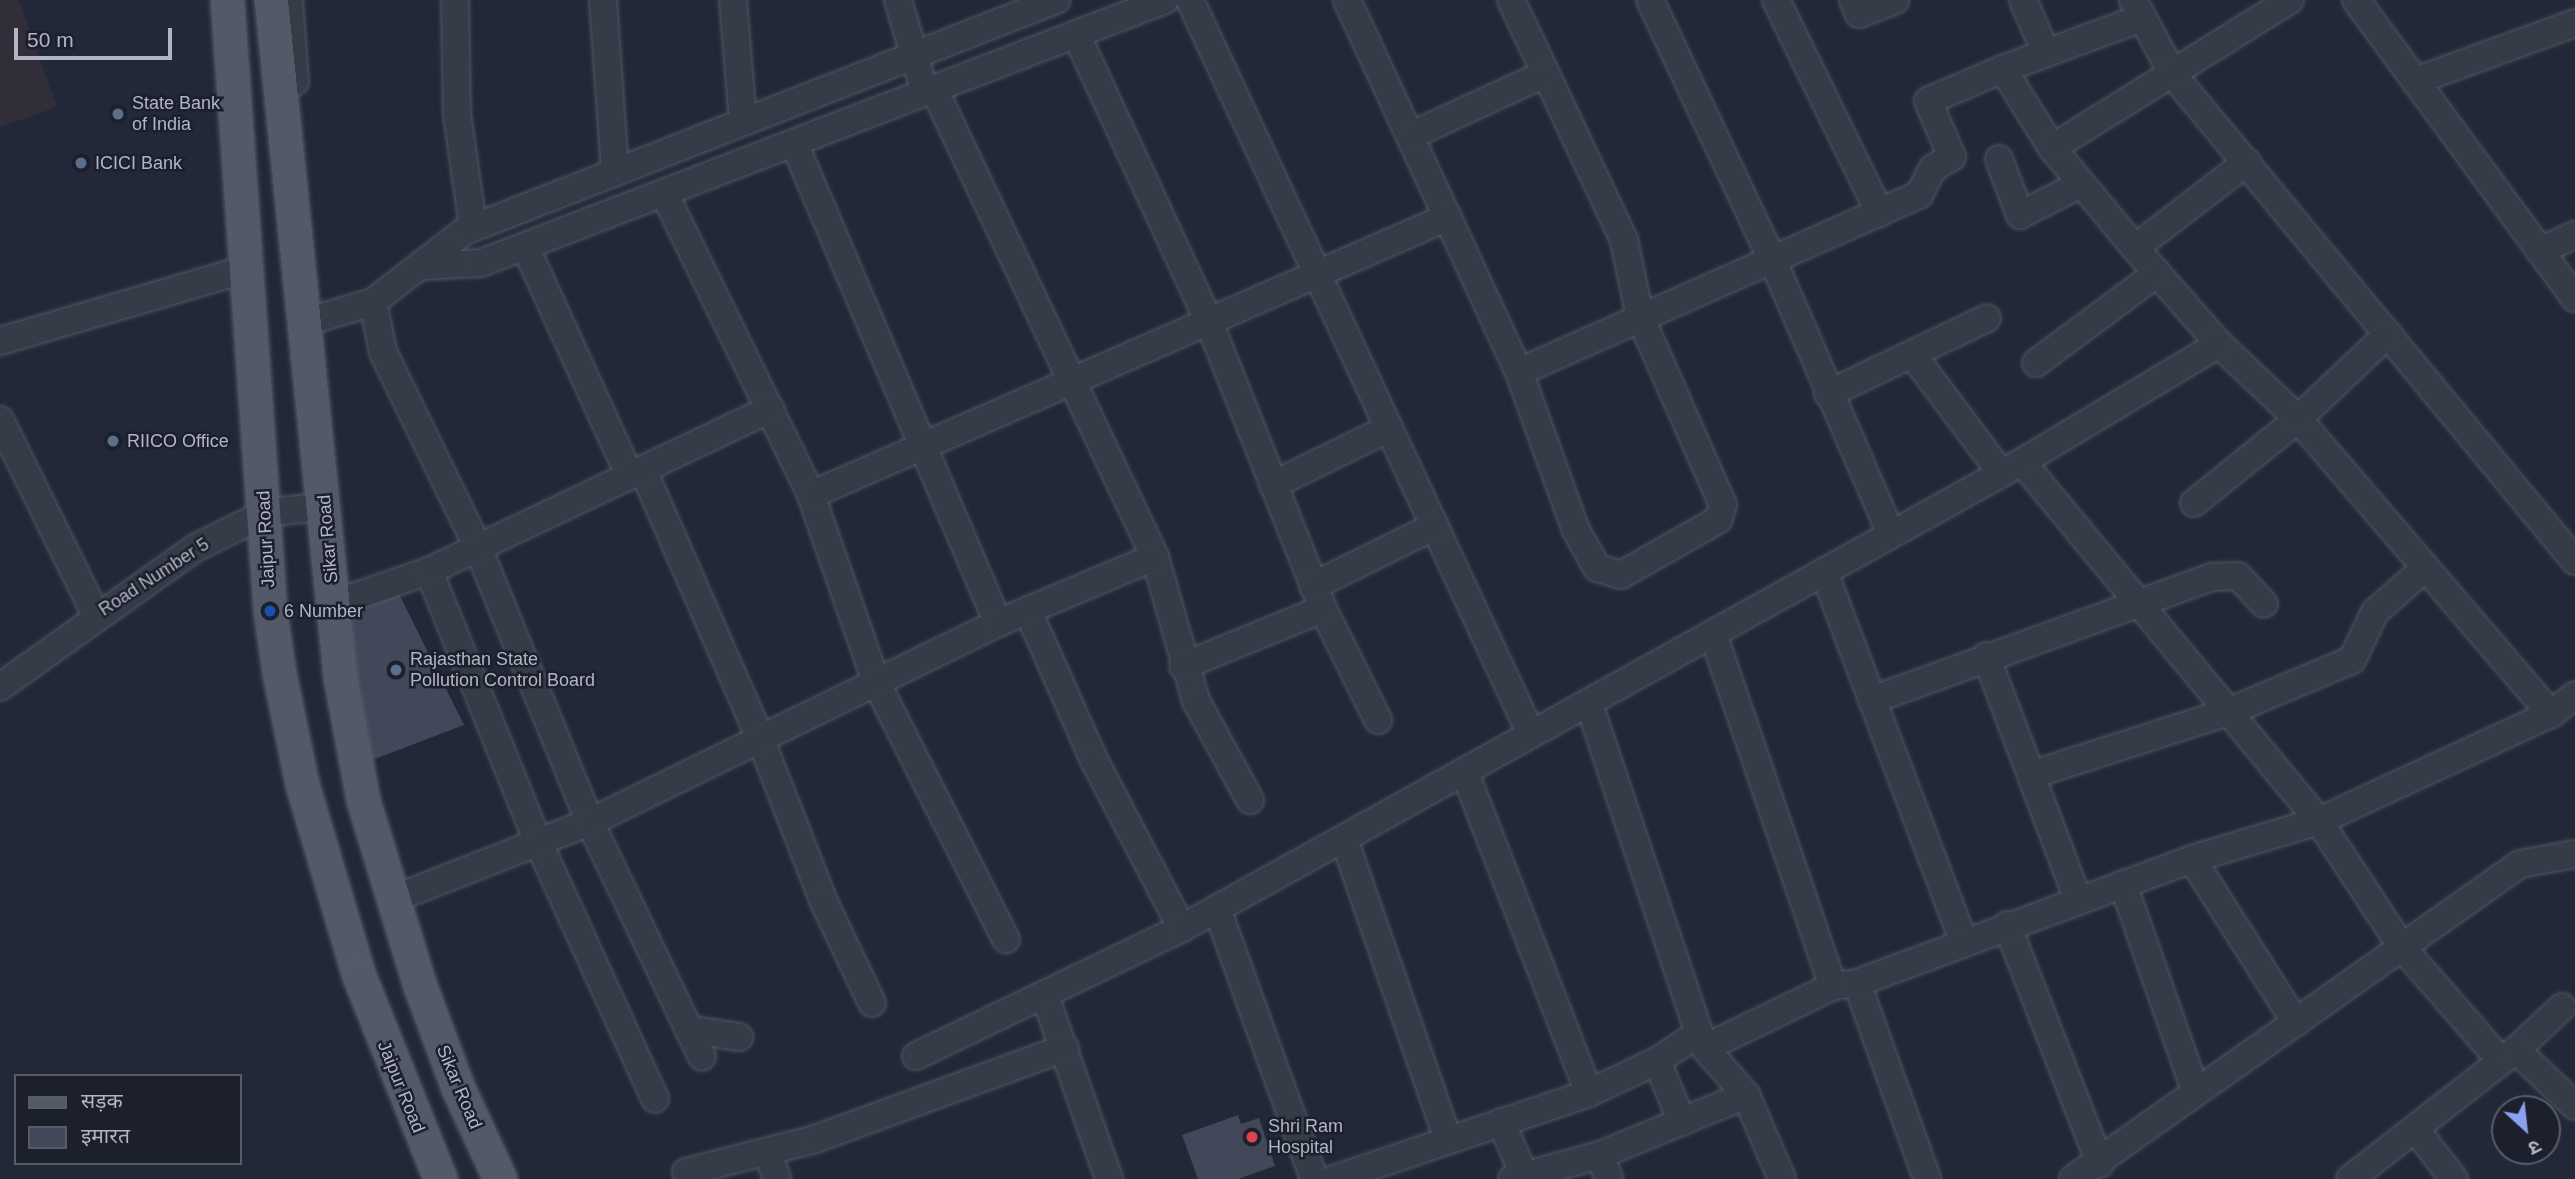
<!DOCTYPE html>
<meta charset="utf-8">
<style>
body{margin:0}
#map{position:relative;width:2575px;height:1179px;overflow:hidden;background:#232838;font-family:Helvetica,"Noto Sans Devanagari",sans-serif}
div>[style]{position:absolute}
.medical>*{inset:0;background:#312e3a}
.building>*{inset:0;background:#424759}
.roads{filter:drop-shadow(0 0 2px #515563) drop-shadow(0 0 2px #515563)}
.minor>*{height:26px;margin:-13px;padding:0 13px;transform-origin:13px;border-radius:13px;background:#363b48}
.major>*{height:33px;margin:-16.5px;padding:0 16.5px;transform-origin:16.5px;border-radius:16.5px;background:#545968}
.dots>*{width:19px;height:19px;translate:-50% -50%;box-sizing:border-box;border:4px solid #1c202d;border-radius:50%}
span{translate:-50% -50%;white-space:nowrap;text-align:center;line-height:1.15;-webkit-text-stroke:5px #1c202d;paint-order:stroke}
.poi-label{font-size:18px;color:#b1b5c4}
.left{translate:0 -50%;text-align:left}
.street-label{font-size:18px;color:#b1b5c4}
.legend{position:absolute;left:14px;top:1074px;width:228px;height:91px;box-sizing:border-box;background:#1c202d;border:2px solid #585c69;margin:0;padding:9px 12px;list-style:none;font-size:21px;color:#b1b5c4}
.legend li{display:flex;align-items:center;gap:14px;height:35px}
.legend b{width:35px;border:2px solid #585c69}
.north{position:absolute;left:2491px;top:1095px;width:70px;height:70px;box-sizing:border-box;background:#1c202d;border:2px solid #585c69;border-radius:50%;rotate:153deg;font-size:19px;font-weight:700;line-height:28px;text-align:center;color:#b1b5c4}
.north::after{content:'';display:block;margin:auto;width:24px;height:32px;background:#8ca0ef;clip-path:polygon(50% 0,100% 100%,50% 72%,0 100%)}
.scale{position:absolute;left:14px;top:28px;width:158px;height:32px;box-sizing:border-box;border:4px solid #b1b5c4;border-top:0;padding-left:9px;font-size:21px;line-height:24px;white-space:nowrap;color:#b1b5c4;-webkit-text-stroke:5px #1c202d;paint-order:stroke}
</style>
<div id="map">
<div class="medical">
<div style="clip-path:polygon(0 0,19px 0,57px 107px,0 127px)"></div>
</div>
<div class="building">
<div style="clip-path:polygon(399px 594px,464px 725px,372px 760px,345px 615px)"></div>
<div style="clip-path:polygon(1238px 1115px,1241px 1124px,1259px 1118px,1275px 1166px,1238px 1179px,1198px 1179px,1182px 1135px)"></div>
</div>
<div class="roads">
<div class="minor">
<div style="left:289px;top:0;width:82px;rotate:85.8deg"></div>
<div style="left:455px;top:0;width:114px;rotate:89deg"></div>
<div style="left:457px;top:114px;width:114px;rotate:81.9deg"></div>
<div style="left:603px;top:0;width:172px;rotate:86deg"></div>
<div style="left:733px;top:0;width:122px;rotate:85.3deg"></div>
<div style="left:898px;top:0;width:96px;rotate:73.6deg"></div>
<div style="left:1190px;top:0;width:809px;rotate:65.08deg"></div>
<div style="left:1347px;top:0;width:410px;rotate:65.2deg"></div>
<div style="left:1519px;top:372px;width:168px;rotate:70.2deg"></div>
<div style="left:1576px;top:530px;width:43px;rotate:61.1deg"></div>
<div style="left:1597px;top:568px;width:25px;rotate:16deg"></div>
<div style="left:1621px;top:575px;width:112px;rotate:-29.6deg"></div>
<div style="left:1718px;top:520px;width:16px;rotate:-72deg"></div>
<div style="left:1723px;top:505px;width:206px;rotate:-113.8deg"></div>
<div style="left:1640px;top:317px;width:79px;rotate:-101.7deg"></div>
<div style="left:1624px;top:240px;width:265px;rotate:-115.2deg"></div>
<div style="left:1650px;top:0;width:289px;rotate:64.8deg"></div>
<div style="left:1773px;top:261px;width:297px;rotate:66.6deg"></div>
<div style="left:1776px;top:0;width:237px;rotate:64deg"></div>
<div style="left:1853px;top:0;width:15px;rotate:67deg"></div>
<div style="left:1859px;top:14px;width:39px;rotate:-21deg"></div>
<div style="left:2023px;top:0;width:58px;rotate:66.5deg"></div>
<div style="left:2133px;top:0;width:86px;rotate:61.7deg"></div>
<div style="left:2174px;top:76px;width:629px;rotate:50.42deg"></div>
<div style="left:2356px;top:0;width:370px;rotate:53.7deg"></div>
<div style="left:2139px;top:19px;width:145px;rotate:159.8deg"></div>
<div style="left:2003px;top:69px;width:93px;rotate:58.2deg"></div>
<div style="left:2052px;top:148px;width:130px;rotate:50.3deg"></div>
<div style="left:2135px;top:248px;width:128px;rotate:48.8deg"></div>
<div style="left:2219px;top:344px;width:109px;rotate:43.5deg"></div>
<div style="left:2298px;top:419px;width:389px;rotate:49.4deg"></div>
<div style="left:1076px;top:34px;width:317px;rotate:65.2deg"></div>
<div style="left:1209px;top:322px;width:309px;rotate:68.3deg"></div>
<div style="left:1323px;top:609px;width:124px;rotate:63.6deg"></div>
<div style="left:2415px;top:81px;width:170px;rotate:-19.9deg"></div>
<div style="left:934px;top:89px;width:518px;rotate:64.72deg"></div>
<div style="left:1155px;top:557px;width:150px;rotate:74.1deg"></div>
<div style="left:1196px;top:701px;width:113px;rotate:61.4deg"></div>
<div style="left:1410px;top:136px;width:145px;rotate:-24.8deg"></div>
<div style="left:794px;top:143px;width:522px;rotate:66.97deg"></div>
<div style="left:2052px;top:148px;width:280px;rotate:-31.9deg"></div>
<div style="left:1999px;top:159px;width:60px;rotate:69.4deg"></div>
<div style="left:2020px;top:215px;width:68px;rotate:-26.9deg"></div>
<div style="left:664px;top:193px;width:336px;rotate:64deg"></div>
<div style="left:811px;top:495px;width:200px;rotate:70.8deg"></div>
<div style="left:877px;top:684px;width:286px;rotate:63.2deg"></div>
<div style="left:525px;top:246px;width:253px;rotate:65.5deg"></div>
<div style="left:2135px;top:248px;width:141px;rotate:-37.5deg"></div>
<div style="left:2540px;top:251px;width:38px;rotate:-25deg"></div>
<div style="left:423px;top:266px;width:58px;rotate:-3deg"></div>
<div style="left:481px;top:263px;width:733px;rotate:-21.03deg"></div>
<div style="left:373px;top:302px;width:51px;rotate:78.7deg"></div>
<div style="left:383px;top:352px;width:218px;rotate:64.1deg"></div>
<div style="left:478px;top:548px;width:296px;rotate:67.8deg"></div>
<div style="left:590px;top:822px;width:260px;rotate:64.5deg"></div>
<div style="left:306px;top:322px;width:70px;rotate:-16.6deg"></div>
<div style="left:373px;top:302px;width:116px;rotate:-37.7deg"></div>
<div style="left:465px;top:231px;width:635px;rotate:-21.35deg"></div>
<div style="left:0;top:341px;width:257px;rotate:-16.3deg"></div>
<div style="left:1912px;top:354px;width:149px;rotate:53.2deg"></div>
<div style="left:2036px;top:363px;width:151px;rotate:-36.6deg"></div>
<div style="left:1519px;top:372px;width:437px;rotate:-23.9deg"></div>
<div style="left:1919px;top:195px;width:30px;rotate:-63deg"></div>
<div style="left:1933px;top:168px;width:22px;rotate:-30deg"></div>
<div style="left:1952px;top:157px;width:61px;rotate:-113.2deg"></div>
<div style="left:1928px;top:101px;width:82px;rotate:-23.1deg"></div>
<div style="left:1828px;top:394px;width:176px;rotate:-25.5deg"></div>
<div style="left:0;top:420px;width:217px;rotate:63.8deg"></div>
<div style="left:2022px;top:462px;width:466px;rotate:50.4deg"></div>
<div style="left:2319px;top:821px;width:149px;rotate:56.7deg"></div>
<div style="left:2401px;top:946px;width:151px;rotate:49deg"></div>
<div style="left:643px;top:470px;width:292px;rotate:66.4deg"></div>
<div style="left:760px;top:738px;width:174px;rotate:68.7deg"></div>
<div style="left:823px;top:900px;width:114px;rotate:64.6deg"></div>
<div style="left:1273px;top:485px;width:129px;rotate:-26.2deg"></div>
<div style="left:811px;top:495px;width:695px;rotate:-23.58deg"></div>
<div style="left:2194px;top:503px;width:134px;rotate:-38.9deg"></div>
<div style="left:2298px;top:419px;width:124px;rotate:-43.4deg"></div>
<div style="left:429px;top:571px;width:294px;rotate:68.1deg"></div>
<div style="left:539px;top:844px;width:280px;rotate:65.5deg"></div>
<div style="left:1824px;top:572px;width:393px;rotate:69.3deg"></div>
<div style="left:1313px;top:586px;width:136px;rotate:-26.2deg"></div>
<div style="left:333px;top:604px;width:102px;rotate:-19deg"></div>
<div style="left:429px;top:571px;width:378px;rotate:-25.4deg"></div>
<div style="left:1028px;top:611px;width:163px;rotate:66.1deg"></div>
<div style="left:1094px;top:760px;width:190px;rotate:62.4deg"></div>
<div style="left:1713px;top:634px;width:372px;rotate:71.2deg"></div>
<div style="left:1986px;top:656px;width:260px;rotate:69.3deg"></div>
<div style="left:1183px;top:666px;width:151px;rotate:-22.2deg"></div>
<div style="left:0;top:687px;width:239px;rotate:-35.5deg"></div>
<div style="left:195px;top:548px;width:79px;rotate:-26.2deg"></div>
<div style="left:266px;top:513px;width:60px;rotate:-6.7deg"></div>
<div style="left:1872px;top:700px;width:362px;rotate:-19.9deg"></div>
<div style="left:2212px;top:577px;width:26px;rotate:-2deg"></div>
<div style="left:2238px;top:576px;width:38px;rotate:47deg"></div>
<div style="left:1589px;top:704px;width:347px;rotate:71.5deg"></div>
<div style="left:1465px;top:773px;width:343px;rotate:68.8deg"></div>
<div style="left:2034px;top:774px;width:204px;rotate:-17.7deg"></div>
<div style="left:2228px;top:712px;width:134px;rotate:-22.8deg"></div>
<div style="left:2352px;top:660px;width:53px;rotate:-64.4deg"></div>
<div style="left:2375px;top:612px;width:67px;rotate:-41.3deg"></div>
<div style="left:1344px;top:839px;width:318px;rotate:70.9deg"></div>
<div style="left:2192px;top:859px;width:194px;rotate:57.6deg"></div>
<div style="left:2123px;top:884px;width:220px;rotate:70.7deg"></div>
<div style="left:391px;top:900px;width:214px;rotate:-21.4deg"></div>
<div style="left:590px;top:822px;width:454px;rotate:-26deg"></div>
<div style="left:998px;top:623px;width:170px;rotate:-22.8deg"></div>
<div style="left:1217px;top:909px;width:287px;rotate:70.2deg"></div>
<div style="left:2007px;top:925px;width:256px;rotate:68.7deg"></div>
<div style="left:1857px;top:983px;width:208px;rotate:70.3deg"></div>
<div style="left:1045px;top:996px;width:194px;rotate:70.7deg"></div>
<div style="left:688px;top:1029px;width:52px;rotate:8.9deg"></div>
<div style="left:1705px;top:1048px;width:62px;rotate:48.9deg"></div>
<div style="left:1746px;top:1095px;width:91px;rotate:66.8deg"></div>
<div style="left:2516px;top:1050px;width:63px;rotate:-43.1deg"></div>
<div style="left:916px;top:1056px;width:295px;rotate:-25.7deg"></div>
<div style="left:1182px;top:928px;width:961px;rotate:-29.02deg"></div>
<div style="left:2022px;top:462px;width:230px;rotate:-30.9deg"></div>
<div style="left:1657px;top:1061px;width:66px;rotate:67.7deg"></div>
<div style="left:1501px;top:1122px;width:58px;rotate:66.5deg"></div>
<div style="left:2417px;top:1131px;width:61px;rotate:52.4deg"></div>
<div style="left:767px;top:1151px;width:30px;rotate:70deg"></div>
<div style="left:1600px;top:1155px;width:26px;rotate:69deg"></div>
<div style="left:686px;top:1172px;width:133px;rotate:-14.3deg"></div>
<div style="left:815px;top:1139px;width:266px;rotate:-20deg"></div>
<div style="left:1334px;top:1179px;width:269px;rotate:-18.6deg"></div>
<div style="left:1589px;top:1093px;width:75px;rotate:-25.2deg"></div>
<div style="left:1657px;top:1061px;width:50px;rotate:-33.7deg"></div>
<div style="left:1699px;top:1033px;width:16px;rotate:68deg"></div>
<div style="left:1705px;top:1048px;width:142px;rotate:-25.8deg"></div>
<div style="left:1833px;top:986px;width:24px;rotate:-7deg"></div>
<div style="left:1857px;top:983px;width:357px;rotate:-20.3deg"></div>
<div style="left:2192px;top:859px;width:133px;rotate:-16.7deg"></div>
<div style="left:2319px;top:821px;width:255px;rotate:-24.8deg"></div>
<div style="left:2551px;top:714px;width:31px;rotate:-38deg"></div>
<div style="left:1512px;top:1179px;width:91px;rotate:-15.3deg"></div>
<div style="left:1600px;top:1155px;width:158px;rotate:-22.3deg"></div>
<div style="left:2073px;top:1179px;width:547px;rotate:-35.17deg"></div>
<div style="left:2520px;top:864px;width:56px;rotate:-10.3deg"></div>
<div style="left:2350px;top:1179px;width:210px;rotate:-37.9deg"></div>
<div style="left:2516px;top:1050px;width:81px;rotate:43.5deg"></div>
</div>
<div class="major">
<div style="left:227px;top:0;width:613px;rotate:85.97deg"></div>
<div style="left:270px;top:611px;width:63px;rotate:81.7deg"></div>
<div style="left:279px;top:673px;width:113px;rotate:78.3deg"></div>
<div style="left:302px;top:784px;width:200px;rotate:73.5deg"></div>
<div style="left:359px;top:976px;width:219px;rotate:68.2deg"></div>
<div style="left:271px;top:0;width:681px;rotate:84.18deg"></div>
<div style="left:340px;top:677px;width:125px;rotate:79.4deg"></div>
<div style="left:363px;top:800px;width:195px;rotate:73deg"></div>
<div style="left:420px;top:986px;width:109px;rotate:69.6deg"></div>
<div style="left:458px;top:1088px;width:100px;rotate:65.2deg"></div>
</div>
</div>
<div class="dots">
<div style="left:118px;top:114px;background:#5c6f8a"></div>
<div style="left:81px;top:163px;background:#5c6f8a"></div>
<div style="left:113px;top:441px;background:#5c6f8a"></div>
<div style="left:270px;top:611px;background:#1a4fb4"></div>
<div style="left:396px;top:670px;background:#5c6f8a"></div>
<div style="left:1252px;top:1137px;background:#e0444e"></div>
</div>
<div class="poi-label">
<span class="left" style="left:132px;top:114px">State Bank<br>of India</span>
<span class="left" style="left:95px;top:163px">ICICI Bank</span>
<span class="left" style="left:127px;top:441px">RIICO Office</span>
<span class="left" style="left:284px;top:611px">6 Number</span>
<span class="left" style="left:410px;top:670px">Rajasthan State<br>Pollution Control Board</span>
<span class="left" style="left:1268px;top:1137px">Shri Ram<br>Hospital</span>
</div>
<div class="street-label">
<span style="left:266px;top:539px;rotate:-93deg">Jaipur Road</span>
<span style="left:328px;top:539px;rotate:-95deg">Sikar Road</span>
<span style="left:154px;top:577px;rotate:-33deg">Road Number 5</span>
<span style="left:401px;top:1087px;rotate:68deg">Jaipur Road</span>
<span style="left:459px;top:1087px;rotate:67deg">Sikar Road</span>
</div>
<ul class="legend">
<li><b style="height:9px;background:#545968"></b>सड़क</li>
<li><b style="height:19px;background:#424759"></b>इमारत</li>
</ul>
<div class="north">उ</div>
<div class="scale">50 m</div>
</div>
